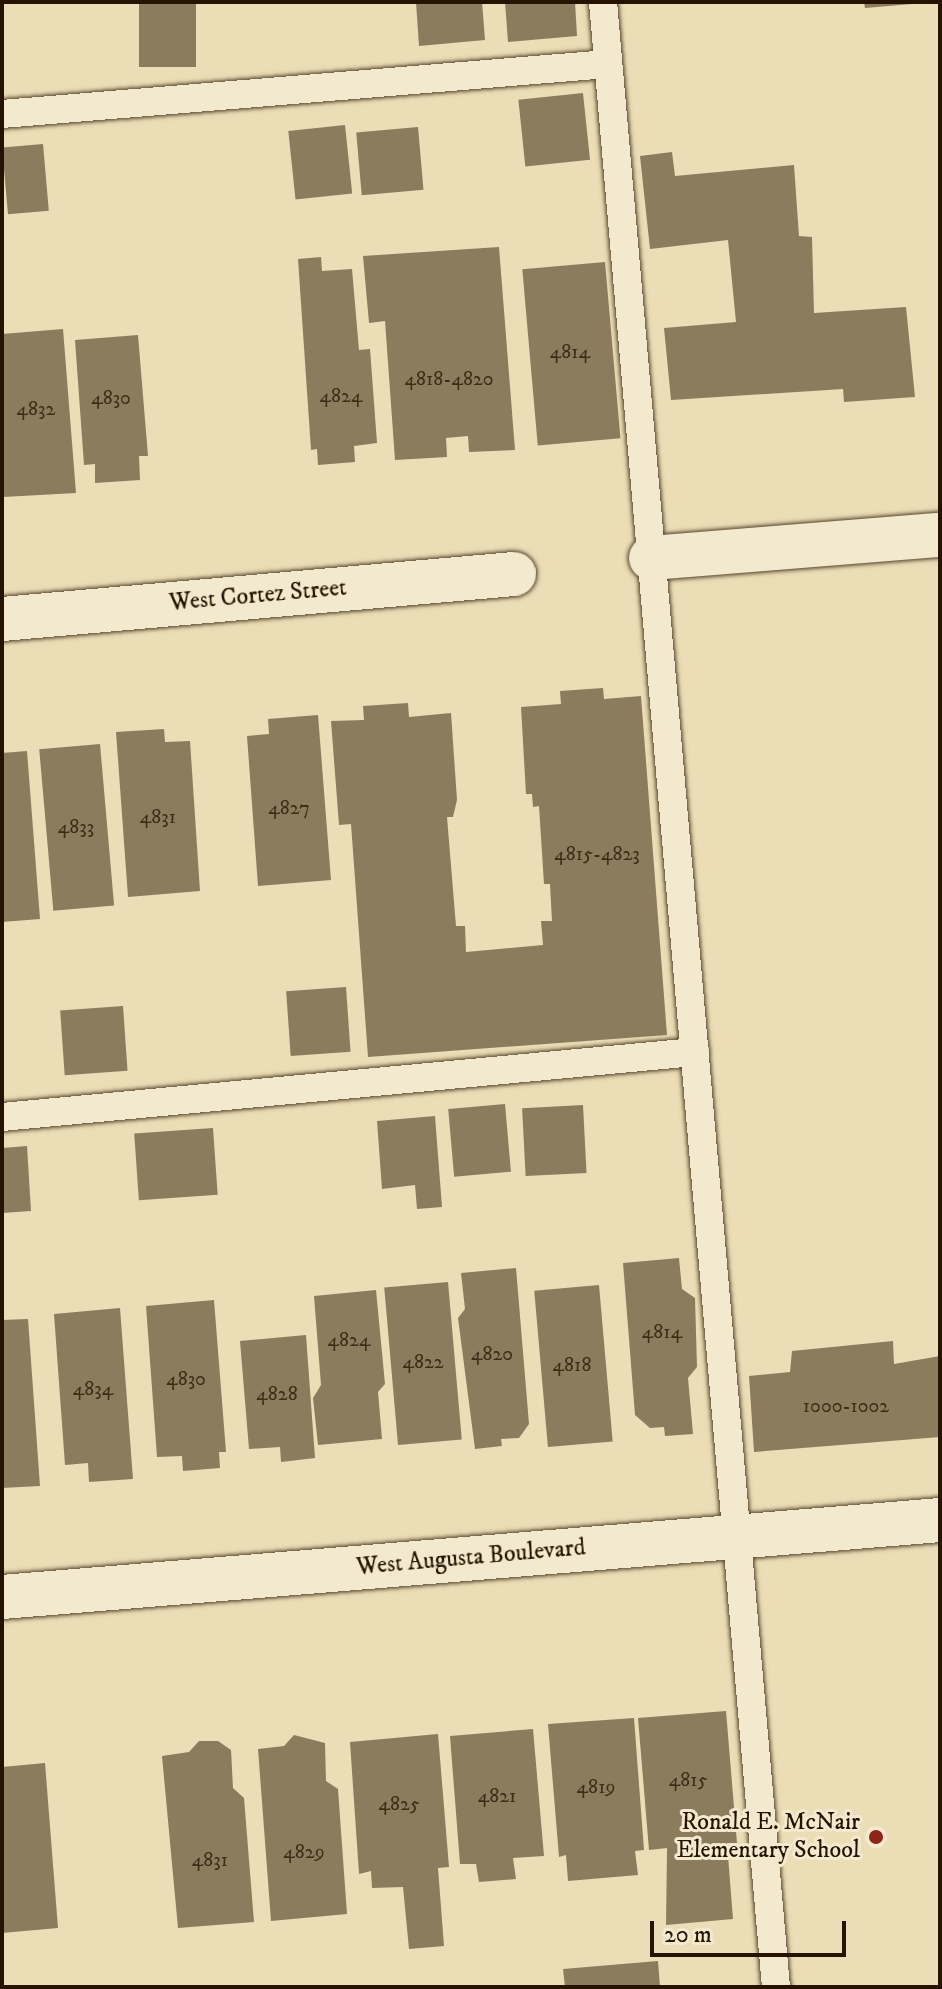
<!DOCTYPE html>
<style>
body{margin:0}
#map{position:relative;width:942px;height:1989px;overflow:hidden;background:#ebddb5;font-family:"IM FELL DW Pica",serif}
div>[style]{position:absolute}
.building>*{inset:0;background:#8c7c5e;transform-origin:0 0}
.roads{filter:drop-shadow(0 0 2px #56462d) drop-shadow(0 0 2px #56462d)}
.service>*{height:28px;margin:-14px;padding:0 14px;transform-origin:14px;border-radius:14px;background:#f2e9cf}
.minor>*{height:44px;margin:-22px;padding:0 22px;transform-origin:22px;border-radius:22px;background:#f2e9cf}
.tertiary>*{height:44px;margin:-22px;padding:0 22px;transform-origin:22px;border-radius:22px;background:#f2e9cf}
.dots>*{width:22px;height:22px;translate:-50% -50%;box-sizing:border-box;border:4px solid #f2e9cf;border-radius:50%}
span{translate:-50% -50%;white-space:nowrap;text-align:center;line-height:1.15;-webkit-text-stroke:6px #f2e9cf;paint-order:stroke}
.number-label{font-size:20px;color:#3f2d18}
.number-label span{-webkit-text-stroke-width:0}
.street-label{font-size:24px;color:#251300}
.poi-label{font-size:24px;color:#251300}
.right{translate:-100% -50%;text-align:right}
.frame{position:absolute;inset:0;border:4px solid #251300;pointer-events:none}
.scale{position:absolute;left:650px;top:1921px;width:196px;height:36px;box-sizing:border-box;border:4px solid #251300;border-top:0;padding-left:10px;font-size:24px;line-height:28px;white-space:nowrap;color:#251300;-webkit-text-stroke:6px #f2e9cf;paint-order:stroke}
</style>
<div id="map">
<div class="building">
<div style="left:139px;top:2px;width:57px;height:65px"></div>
<div style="clip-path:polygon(416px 2px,482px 2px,485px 40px,419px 46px)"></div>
<div style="clip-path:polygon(505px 2px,575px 2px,577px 36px,508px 42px)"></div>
<div style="clip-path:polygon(864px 2px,911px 2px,912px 4px,865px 8px)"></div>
<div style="left:583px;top:93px;width:67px;height:65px;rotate:84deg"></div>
<div style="left:345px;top:125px;width:69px;height:57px;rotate:84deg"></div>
<div style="left:418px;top:127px;width:63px;height:62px;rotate:85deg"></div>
<div style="left:43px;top:144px;width:67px;height:41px;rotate:85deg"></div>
<div style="clip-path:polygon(672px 152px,675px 176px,794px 165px,799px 236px,812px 237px,814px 313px,906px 307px,915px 397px,844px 402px,843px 389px,671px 400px,664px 328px,736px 322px,728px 240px,650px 249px,640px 156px)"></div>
<div style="clip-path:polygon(499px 247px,515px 450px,469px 452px,468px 436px,446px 438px,447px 457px,395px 460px,385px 321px,369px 323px,363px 256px)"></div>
<div style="clip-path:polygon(321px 257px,322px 271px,352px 269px,359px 350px,370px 349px,377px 443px,354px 446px,355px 462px,318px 465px,317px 449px,311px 450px,298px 259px)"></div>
<div style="left:605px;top:262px;width:177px;height:83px;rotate:85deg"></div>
<div style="clip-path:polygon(63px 329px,76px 493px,3px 497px,2px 334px)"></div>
<div style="clip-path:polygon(138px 335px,148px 456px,139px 456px,140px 480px,95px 483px,95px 464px,84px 465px,75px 340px)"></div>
<div style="clip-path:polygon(603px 688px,604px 699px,641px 696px,667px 1035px,368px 1057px,351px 824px,339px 825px,331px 721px,364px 720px,363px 706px,408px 703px,409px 717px,451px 713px,457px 800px,453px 817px,447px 817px,456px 926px,465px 926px,466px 952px,543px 945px,541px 921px,552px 921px,550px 884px,544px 884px,539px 806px,533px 807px,532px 794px,526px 794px,521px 707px,561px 704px,560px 691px)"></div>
<div style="clip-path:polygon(318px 715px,331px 880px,258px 886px,247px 736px,269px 734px,268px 719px)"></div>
<div style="clip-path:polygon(164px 729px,165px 742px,190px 741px,200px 891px,128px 897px,116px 732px)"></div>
<div style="left:100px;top:744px;width:162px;height:61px;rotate:85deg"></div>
<div style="clip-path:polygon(27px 751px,40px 919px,2px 922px,2px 753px)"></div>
<div style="left:346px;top:987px;width:65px;height:60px;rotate:86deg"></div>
<div style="left:123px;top:1006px;width:65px;height:63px;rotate:86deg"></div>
<div style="left:505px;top:1104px;width:68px;height:57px;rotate:85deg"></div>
<div style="left:583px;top:1105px;width:68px;height:61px;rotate:87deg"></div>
<div style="clip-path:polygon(435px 1116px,442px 1207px,417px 1209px,415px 1185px,382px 1189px,377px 1121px)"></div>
<div style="left:213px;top:1128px;width:67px;height:79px;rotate:86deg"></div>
<div style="clip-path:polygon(27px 1146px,31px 1211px,2px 1213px,2px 1148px)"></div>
<div style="clip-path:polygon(679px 1258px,682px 1289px,695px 1298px,697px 1367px,688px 1378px,693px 1434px,665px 1436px,664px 1427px,650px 1428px,635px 1415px,623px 1263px)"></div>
<div style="clip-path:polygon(516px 1268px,529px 1424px,519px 1438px,501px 1439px,502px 1446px,475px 1449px,458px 1318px,465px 1309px,461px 1273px)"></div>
<div style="left:448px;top:1282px;width:158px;height:64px;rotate:85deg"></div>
<div style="left:599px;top:1285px;width:157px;height:65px;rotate:85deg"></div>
<div style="clip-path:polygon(376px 1290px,385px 1384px,378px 1392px,382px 1439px,318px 1445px,313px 1398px,321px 1385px,314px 1296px)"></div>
<div style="clip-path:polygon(214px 1300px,226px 1452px,219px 1452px,220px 1468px,183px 1471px,182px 1456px,157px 1457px,146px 1306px)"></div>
<div style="clip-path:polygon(120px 1308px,133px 1479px,89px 1482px,88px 1463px,65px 1465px,54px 1314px)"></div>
<div style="clip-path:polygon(28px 1319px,40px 1486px,2px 1488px,2px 1320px)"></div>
<div style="clip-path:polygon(306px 1335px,315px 1458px,281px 1462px,280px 1447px,249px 1449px,240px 1341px)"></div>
<div style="clip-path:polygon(893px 1341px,894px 1364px,940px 1356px,940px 1437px,754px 1452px,749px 1376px,790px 1372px,792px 1351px)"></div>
<div style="clip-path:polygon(726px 1711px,737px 1843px,727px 1843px,733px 1919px,666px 1925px,667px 1848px,649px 1850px,638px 1718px)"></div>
<div style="clip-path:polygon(634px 1718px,644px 1850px,635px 1851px,638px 1875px,568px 1881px,566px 1855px,559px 1857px,548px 1724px)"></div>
<div style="clip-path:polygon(533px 1729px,544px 1856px,513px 1858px,516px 1879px,479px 1882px,476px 1864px,460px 1864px,450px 1736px)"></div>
<div style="clip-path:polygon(438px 1734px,449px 1867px,438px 1868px,444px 1946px,409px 1949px,403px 1887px,372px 1888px,371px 1871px,359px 1874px,350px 1742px)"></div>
<div style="clip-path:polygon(294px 1735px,325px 1743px,326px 1781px,338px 1789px,347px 1914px,271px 1921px,258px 1749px,284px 1746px)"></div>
<div style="clip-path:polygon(199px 1741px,218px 1741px,231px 1750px,233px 1788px,244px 1798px,254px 1922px,178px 1928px,162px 1756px,189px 1752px)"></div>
<div style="clip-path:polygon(45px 1763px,58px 1928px,2px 1933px,2px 1767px)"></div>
<div style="clip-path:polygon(658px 1961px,660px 1987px,565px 1987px,563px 1969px)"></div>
</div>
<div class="roads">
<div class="service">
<div style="left:603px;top:2px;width:1993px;rotate:85.02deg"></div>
<div style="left:2px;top:114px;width:608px;rotate:-4.72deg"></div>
<div style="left:2px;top:1117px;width:696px;rotate:-5.36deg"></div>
</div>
<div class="minor">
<div style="left:651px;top:558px;width:290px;rotate:-4.6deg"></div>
<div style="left:2px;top:619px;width:514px;rotate:-5.02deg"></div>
</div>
<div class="tertiary">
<div style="left:2px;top:1597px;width:941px;rotate:-4.69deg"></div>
</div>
</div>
<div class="dots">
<div style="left:876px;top:1837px;background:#8f2418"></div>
</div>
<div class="number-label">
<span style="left:570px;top:352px">4814</span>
<span style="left:449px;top:379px">4818-4820</span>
<span style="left:341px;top:396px">4824</span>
<span style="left:111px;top:398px">4830</span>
<span style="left:36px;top:409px">4832</span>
<span style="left:289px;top:808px">4827</span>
<span style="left:158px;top:817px">4831</span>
<span style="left:76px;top:827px">4833</span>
<span style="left:597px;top:854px">4815-4823</span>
<span style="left:662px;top:1332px">4814</span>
<span style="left:349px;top:1340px">4824</span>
<span style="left:492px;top:1354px">4820</span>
<span style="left:423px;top:1362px">4822</span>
<span style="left:572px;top:1365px">4818</span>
<span style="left:186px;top:1379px">4830</span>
<span style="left:93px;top:1389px">4834</span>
<span style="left:277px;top:1394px">4828</span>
<span style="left:846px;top:1406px">1000-1002</span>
<span style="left:688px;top:1780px">4815</span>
<span style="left:596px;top:1787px">4819</span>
<span style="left:497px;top:1796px">4821</span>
<span style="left:399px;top:1804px">4825</span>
<span style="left:304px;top:1852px">4829</span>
<span style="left:210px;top:1860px">4831</span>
</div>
<div class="street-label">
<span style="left:258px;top:596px;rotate:-5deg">West Cortez Street</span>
<span style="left:471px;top:1558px;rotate:-5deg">West Augusta Boulevard</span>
</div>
<div class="poi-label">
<span class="right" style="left:860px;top:1837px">Ronald E. McNair<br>Elementary School</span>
</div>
<div class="frame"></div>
<div class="scale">20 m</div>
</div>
